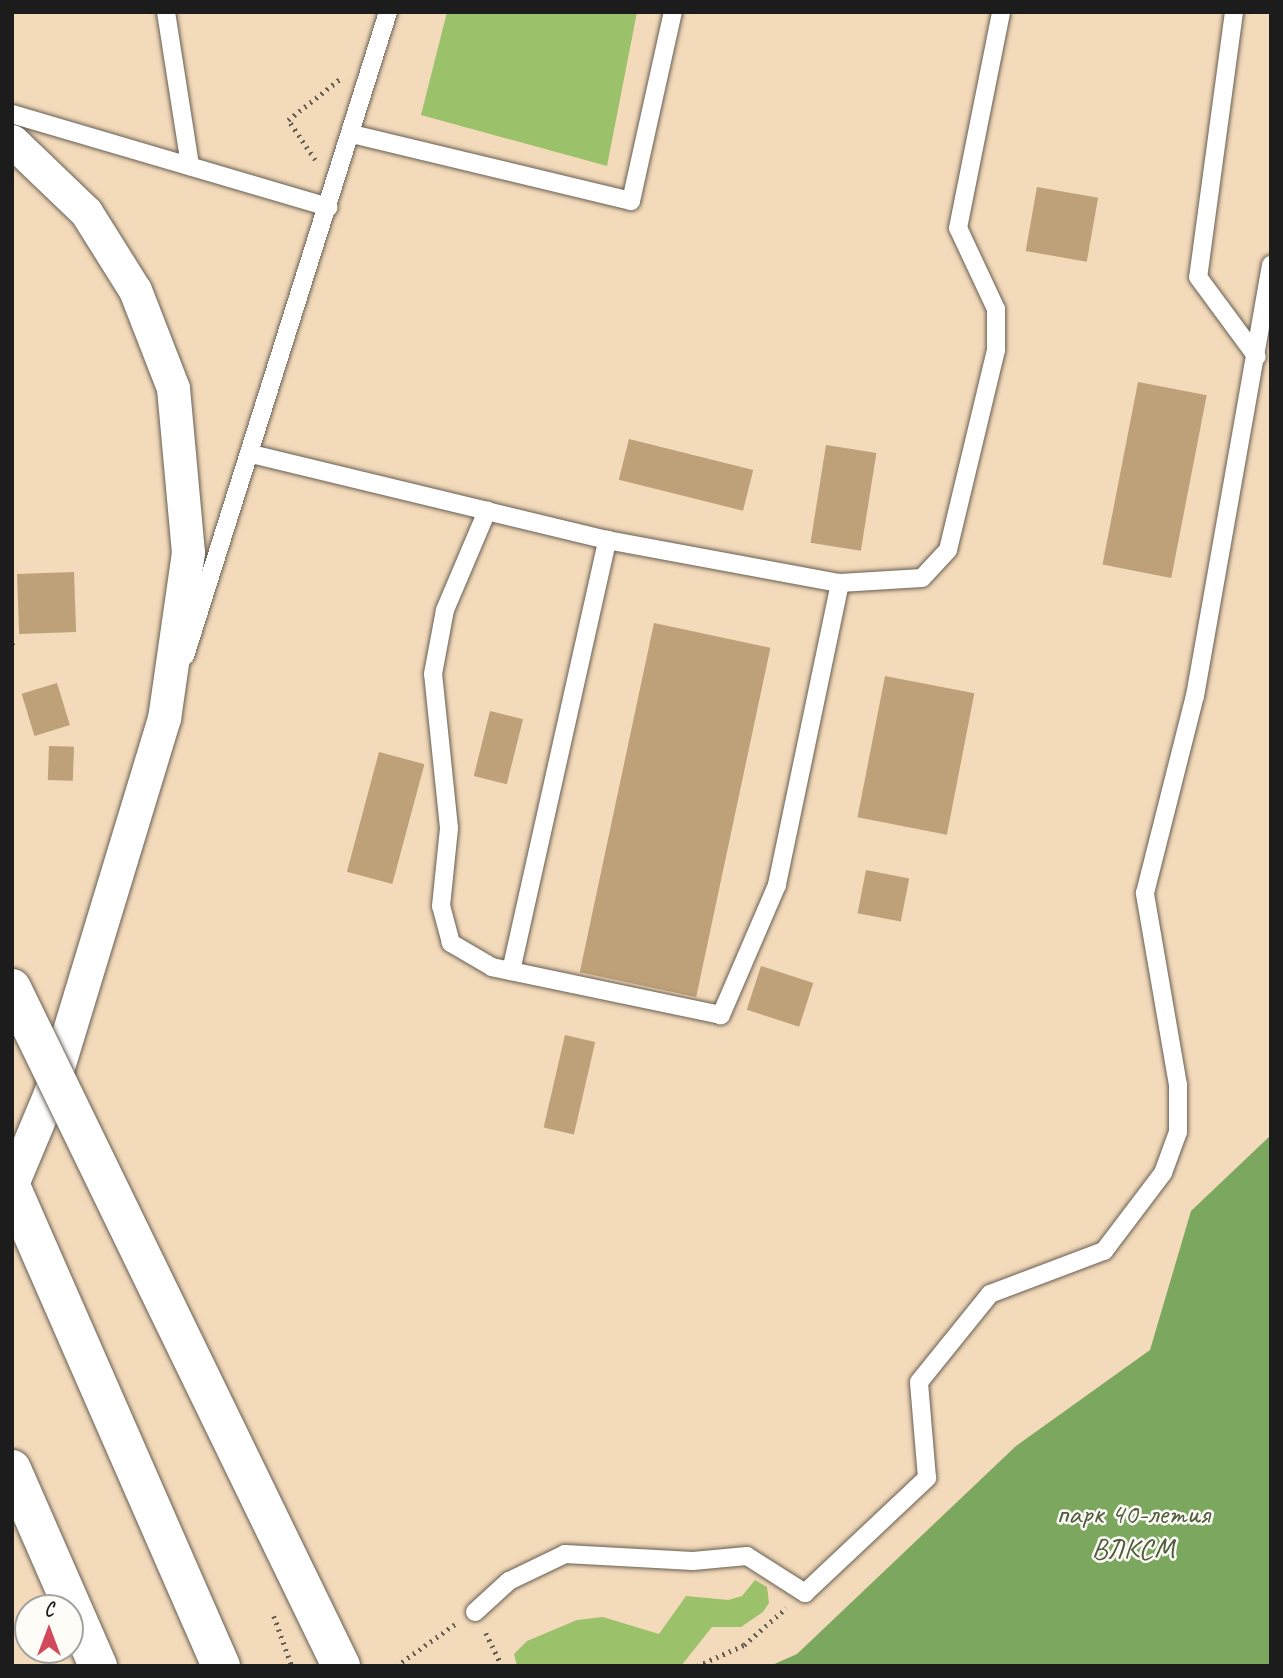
<!DOCTYPE html>
<meta charset="utf-8">
<style>
body{margin:0}
#map{position:relative;width:1283px;height:1678px;overflow:hidden;background:#f3daba;font-family:Caveat,sans-serif}
div>[style]{position:absolute}
.green>*{inset:0;background:#9bc16b}
.forest>*{inset:0;background:#7ca75f}
.building>*{inset:0;background:#bea079;transform-origin:0 0}
.path>*{height:4.5px;margin-top:-2.25px;transform-origin:0;background:repeating-linear-gradient(90deg,#675e53 0 2px,transparent 0 7px)}
.roads{filter:drop-shadow(0 0 2px #675e53) drop-shadow(0 0 2px #675e53)}
.lane>*{height:18px;margin:-9px;padding:0 9px;transform-origin:9px;border-radius:9px;background:#fff}
.street>*{height:33px;margin:-16.5px;padding:0 16.5px;transform-origin:16.5px;border-radius:16.5px;background:#fff}
.secondary>*{height:38px;margin:-19px;padding:0 19px;transform-origin:19px;border-radius:19px;background:#fff}
.bridges{filter:drop-shadow(0 0 2px #675e53) drop-shadow(0 0 2px #675e53)}
.highway-bridge>*{height:38px;margin:-19px;padding:0 19px;transform-origin:19px;border-radius:19px;background:#fff}
span{translate:-50% -50%;white-space:nowrap;text-align:center;line-height:1.15;-webkit-text-stroke:5px #fdfcf7;paint-order:stroke}
.park-label{font-size:30px;color:#4f5e3c}
.frame{position:absolute;inset:0;border:14px solid #1c1c1c;pointer-events:none}
.north{position:absolute;left:14px;top:1594px;width:70px;height:70px;box-sizing:border-box;background:#fdfcf7;border:2px solid #a3a29f;border-radius:50%;rotate:0deg;font-size:19px;font-weight:700;line-height:28px;text-align:center;color:#1c1c1c}
.north::after{content:'';display:block;margin:auto;width:24px;height:32px;background:#d1495b;clip-path:polygon(50% 0,100% 100%,50% 72%,0 100%)}
</style>
<div id="map">
<div class="green">
<div style="clip-path:polygon(447px 12px,637px 12px,607px 166px,421px 115px)"></div>
<div style="clip-path:polygon(755px 1580px,767px 1587px,769px 1603px,763px 1612px,741px 1627px,712px 1627px,681px 1666px,517px 1666px,514px 1654px,527px 1641px,577px 1620px,603px 1617px,659px 1634px,686px 1596px,728px 1600px,742px 1596px)"></div>
</div>
<div class="forest">
<div style="clip-path:polygon(1271px 1135px,1271px 1666px,770px 1666px,797px 1654px,1016px 1446px,1150px 1350px,1191px 1211px)"></div>
</div>
<div class="building">
<div style="left:1037px;top:187px;width:62px;height:65px;rotate:10deg"></div>
<div style="left:1138px;top:382px;width:70px;height:186px;rotate:11deg"></div>
<div style="left:629px;top:439px;width:128px;height:42px;rotate:14deg"></div>
<div style="left:826px;top:445px;width:51px;height:99px;rotate:9deg"></div>
<div style="left:74px;top:572px;width:60px;height:57px;rotate:88deg"></div>
<div style="left:654px;top:623px;width:119px;height:357px;rotate:12deg"></div>
<div style="left:885px;top:676px;width:91px;height:144px;rotate:11deg"></div>
<div style="left:57px;top:683px;width:44px;height:37px;rotate:73deg"></div>
<div style="left:490px;top:711px;width:34px;height:67px;rotate:14deg"></div>
<div style="left:49px;top:746px;width:25px;height:34px;rotate:2deg"></div>
<div style="left:379px;top:752px;width:47px;height:124px;rotate:15deg"></div>
<div style="left:866px;top:870px;width:44px;height:44px;rotate:11deg"></div>
<div style="left:761px;top:966px;width:55px;height:46px;rotate:18deg"></div>
<div style="left:565px;top:1035px;width:31px;height:95px;rotate:13deg"></div>
</div>
<div class="path">
<div style="left:315px;top:160px;width:48px;rotate:-124deg"></div>
<div style="left:288px;top:120px;width:66px;rotate:-38.3deg"></div>
<div style="left:12px;top:644px;width:6px;rotate:45deg"></div>
<div style="left:274px;top:1616px;width:53px;rotate:70.2deg"></div>
<div style="left:486px;top:1633px;width:37px;rotate:64deg"></div>
<div style="left:396px;top:1666px;width:72px;rotate:-35.4deg"></div>
<div style="left:697px;top:1666px;width:51px;rotate:-24.1deg"></div>
<div style="left:744px;top:1645px;width:56px;rotate:-41.4deg"></div>
</div>
<div class="roads">
<div class="lane">
<div style="left:166px;top:12px;width:156px;rotate:81.1deg"></div>
<div style="left:1234px;top:12px;width:267px;rotate:97.7deg"></div>
<div style="left:1198px;top:277px;width:99px;rotate:53.6deg"></div>
<div style="left:12px;top:114px;width:330px;rotate:16.4deg"></div>
<div style="left:352px;top:134px;width:287px;rotate:13.5deg"></div>
<div style="left:631px;top:201px;width:194px;rotate:-77.5deg"></div>
<div style="left:252px;top:454px;width:242px;rotate:13.6deg"></div>
<div style="left:487px;top:511px;width:123px;rotate:13.6deg"></div>
<div style="left:607px;top:540px;width:237px;rotate:10.5deg"></div>
<div style="left:840px;top:583px;width:309px;rotate:101.8deg"></div>
<div style="left:777px;top:885px;width:142px;rotate:113.3deg"></div>
<div style="left:721px;top:1015px;width:234px;rotate:-168.2deg"></div>
<div style="left:492px;top:967px;width:48px;rotate:-149.7deg"></div>
<div style="left:451px;top:943px;width:38px;rotate:-105deg"></div>
<div style="left:441px;top:906px;width:78px;rotate:-84.1deg"></div>
<div style="left:449px;top:828px;width:155px;rotate:-95.9deg"></div>
<div style="left:433px;top:674px;width:65px;rotate:-79.4deg"></div>
<div style="left:445px;top:610px;width:108px;rotate:-67deg"></div>
<div style="left:840px;top:583px;width:82px;rotate:-3.5deg"></div>
<div style="left:922px;top:578px;width:38px;rotate:-47deg"></div>
<div style="left:948px;top:550px;width:206px;rotate:-76.5deg"></div>
<div style="left:996px;top:350px;width:41px;rotate:-90deg"></div>
<div style="left:996px;top:309px;width:89px;rotate:-115.1deg"></div>
<div style="left:958px;top:228px;width:220px;rotate:-78.7deg"></div>
<div style="left:185px;top:656px;width:675px;rotate:-72.5deg"></div>
<div style="left:511px;top:971px;width:442px;rotate:-77.4deg"></div>
<div style="left:475px;top:1612px;width:46px;rotate:-42.4deg"></div>
<div style="left:509px;top:1581px;width:62px;rotate:-25.7deg"></div>
<div style="left:565px;top:1554px;width:128px;rotate:3.1deg"></div>
<div style="left:693px;top:1561px;width:54px;rotate:-5.3deg"></div>
<div style="left:747px;top:1556px;width:69px;rotate:32.5deg"></div>
<div style="left:805px;top:1593px;width:168px;rotate:-43.3deg"></div>
<div style="left:927px;top:1478px;width:96px;rotate:-94.8deg"></div>
<div style="left:919px;top:1382px;width:113px;rotate:-51.1deg"></div>
<div style="left:990px;top:1294px;width:122px;rotate:-20.7deg"></div>
<div style="left:1104px;top:1251px;width:98px;rotate:-52.9deg"></div>
<div style="left:1163px;top:1173px;width:44px;rotate:-69.9deg"></div>
<div style="left:1178px;top:1132px;width:47px;rotate:-90deg"></div>
<div style="left:1178px;top:1085px;width:195px;rotate:-99.8deg"></div>
<div style="left:1145px;top:893px;width:203px;rotate:-75.8deg"></div>
<div style="left:1195px;top:696px;width:438px;rotate:-80deg"></div>
</div>
<div class="street">
<div style="left:12px;top:141px;width:103px;rotate:43.8deg"></div>
<div style="left:86px;top:212px;width:92px;rotate:57.9deg"></div>
<div style="left:135px;top:290px;width:105px;rotate:68.8deg"></div>
<div style="left:173px;top:388px;width:165px;rotate:84.8deg"></div>
<div style="left:188px;top:552px;width:168px;rotate:98.2deg"></div>
<div style="left:164px;top:718px;width:392px;rotate:106.9deg"></div>
<div style="left:50px;top:1093px;width:99px;rotate:112.7deg"></div>
</div>
<div class="secondary">
<div style="left:12px;top:1188px;width:522px;rotate:66.38deg"></div>
<div style="left:12px;top:1469px;width:215px;rotate:66.4deg"></div>
</div>
</div>
<div class="bridges">
<div class="highway-bridge">
<div style="left:12px;top:988px;width:754px;rotate:64.11deg"></div>
</div>
</div>
<div class="park-label">
<span style="left:1133px;top:1530px">парк 40-летия<br>ВЛКСМ</span>
</div>
<div class="frame"></div>
<div class="north">С</div>
</div>
